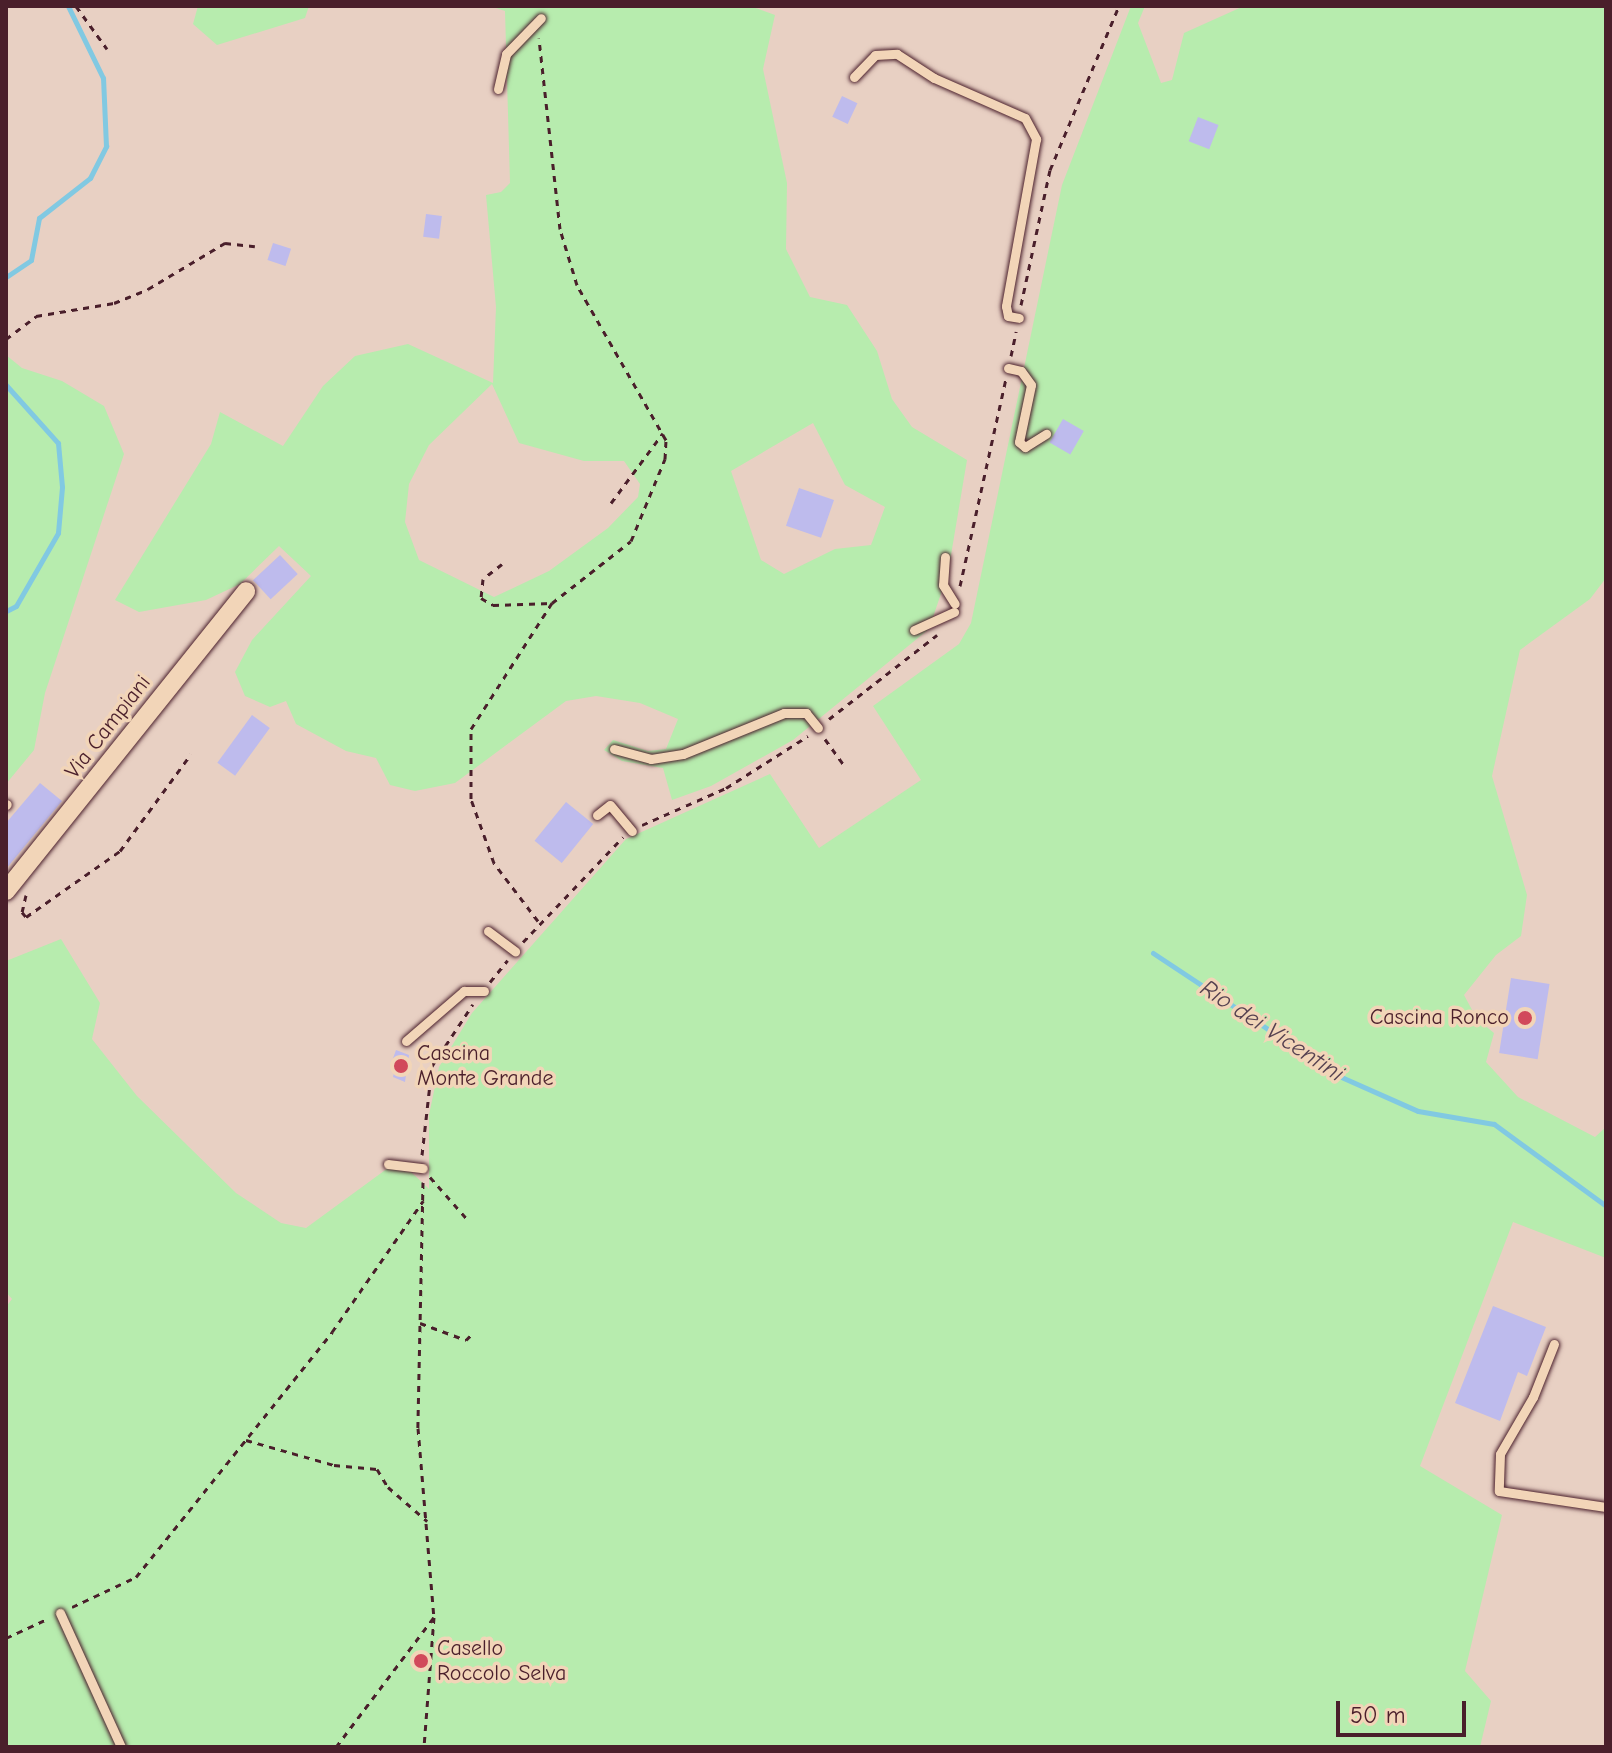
<!DOCTYPE html>
<style>
body{margin:0}
#map{position:relative;width:1612px;height:1753px;overflow:hidden;background:#e8d0c3;font-family:"Comic Neue",sans-serif}
div>[style]{position:absolute}
.green>*{inset:0;background:#b7ecae}
.stream>*{height:5px;margin:-2.5px;padding:0 2.5px;transform-origin:2.5px;border-radius:2.5px;background:#81c9e2}
.building>*{inset:0;background:#bebbed;transform-origin:0 0}
.path>*{height:3px;margin-top:-1.5px;transform-origin:0;background:repeating-linear-gradient(90deg,#4a1f2b 0 6px,transparent 0 12px)}
.roads{filter:drop-shadow(0 0 2px #4a1f2b) drop-shadow(0 0 2px #4a1f2b)}
.service>*{height:9px;margin:-4.5px;padding:0 4.5px;transform-origin:4.5px;border-radius:4.5px;background:#f2d5b8}
.minor>*{height:18px;margin:-9px;padding:0 9px;transform-origin:9px;border-radius:9px;background:#f2d5b8}
.dots>*{width:22px;height:22px;translate:-50% -50%;box-sizing:border-box;border:4px solid #f2d5b8;border-radius:50%}
span{translate:-50% -50%;white-space:nowrap;text-align:center;line-height:1.15;-webkit-text-stroke:7px #f2d5b8;paint-order:stroke}
.street-label{font-size:22px;color:#4a1f2b}
.poi-label{font-size:22px;color:#4a1f2b}
.right{translate:-100% -50%;text-align:right}
.left{translate:0 -50%;text-align:left}
.water-label{font-size:24px;color:#554150;font-style:italic}
.frame{position:absolute;inset:0;border:8px solid #4a1f2b;pointer-events:none}
.scale{position:absolute;left:1336px;top:1701px;width:130px;height:36px;box-sizing:border-box;border:4px solid #4a1f2b;border-top:0;padding-left:10px;font-size:24px;line-height:28px;white-space:nowrap;color:#4a1f2b;-webkit-text-stroke:6px #f2d5b8;paint-order:stroke}
</style>
<div id="map">
<div class="green">
<div style="clip-path:polygon(198px 6px,309px 6px,305px 18px,217px 45px,193px 24px)"></div>
<div style="clip-path:polygon(evenodd,490px 6px,750px 6px,775px 15px,763px 69px,787px 183px,786px 249px,810px 297px,847px 305px,877px 351px,892px 399px,912px 427px,967px 460px,948px 573px,929px 629px,793px 740px,711px 786px,672px 800px,663px 768px,622px 761px,604px 750px,613px 740px,648px 751px,666px 749px,678px 719px,640px 703px,596px 696px,566px 701px,455px 783px,415px 791px,390px 785px,376px 758px,346px 751px,296px 724px,286px 701px,270px 707px,245px 696px,235px 672px,252px 640px,311px 576px,279px 546px,240px 584px,206px 600px,139px 612px,115px 600px,211px 444px,220px 412px,283px 446px,323px 386px,355px 356px,408px 344px,493px 383px,496px 307px,486px 195px,501px 192px,510px 183px,505px 11px,490px 6px,492px 384px,519px 443px,584px 461px,624px 461px,640px 484px,638px 497px,608px 528px,549px 571px,494px 597px,419px 560px,405px 522px,409px 484px,429px 445px,492px 384px,490px 6px,813px 423px,845px 485px,885px 507px,871px 545px,835px 549px,784px 574px,761px 560px,731px 471px,813px 423px)"></div>
<div style="clip-path:polygon(1131px 6px,1145px 6px,1138px 23px,1161px 83px,1172px 80px,1184px 33px,1244px 6px,1606px 6px,1606px 578px,1590px 599px,1520px 650px,1492px 776px,1527px 895px,1521px 936px,1496px 955px,1464px 995px,1477px 1019px,1494px 1033px,1486px 1062px,1518px 1097px,1595px 1137px,1606px 1127px,1606px 1258px,1513px 1222px,1420px 1466px,1502px 1515px,1465px 1671px,1491px 1701px,1480px 1747px,6px 1747px,6px 1307px,12px 1299px,6px 1292px,6px 961px,61px 939px,100px 1003px,92px 1039px,137px 1096px,236px 1193px,281px 1223px,306px 1228px,388px 1168px,411px 1172px,429px 1189px,429px 1115px,439px 1067px,472px 1013px,626px 839px,770px 774px,819px 848px,921px 780px,873px 706px,959px 644px,971px 623px,1062px 185px)"></div>
<div style="clip-path:polygon(6px 355px,22px 368px,62px 381px,104px 406px,124px 454px,45px 693px,34px 750px,6px 784px)"></div>
</div>
<div class="stream">
<div style="left:6px;top:277px;width:30px;rotate:-34deg"></div>
<div style="left:31px;top:260px;width:43px;rotate:-79.2deg"></div>
<div style="left:39px;top:218px;width:65px;rotate:-38.1deg"></div>
<div style="left:90px;top:178px;width:36px;rotate:-63deg"></div>
<div style="left:106px;top:146px;width:68px;rotate:-92.5deg"></div>
<div style="left:103px;top:78px;width:80px;rotate:-115.9deg"></div>
<div style="left:6px;top:385px;width:78px;rotate:48.1deg"></div>
<div style="left:58px;top:443px;width:44px;rotate:84.8deg"></div>
<div style="left:62px;top:487px;width:46px;rotate:95deg"></div>
<div style="left:58px;top:533px;width:84px;rotate:119.9deg"></div>
<div style="left:16px;top:606px;width:11px;rotate:153deg"></div>
<div style="left:1153px;top:953px;width:223px;rotate:33.5deg"></div>
<div style="left:1339px;top:1076px;width:86px;rotate:23.9deg"></div>
<div style="left:1418px;top:1111px;width:77px;rotate:9.7deg"></div>
<div style="left:1494px;top:1124px;width:139px;rotate:36.2deg"></div>
</div>
<div class="building">
<div style="left:842px;top:96px;width:17px;height:23px;rotate:25deg"></div>
<div style="left:1198px;top:117px;width:22px;height:26px;rotate:21deg"></div>
<div style="left:426px;top:214px;width:16px;height:23px;rotate:7deg"></div>
<div style="left:273px;top:243px;width:19px;height:18px;rotate:18deg"></div>
<div style="left:1063px;top:419px;width:24px;height:27px;rotate:30deg"></div>
<div style="left:799px;top:488px;width:37px;height:40px;rotate:19deg"></div>
<div style="left:280px;top:555px;width:26px;height:37px;rotate:47deg"></div>
<div style="left:252px;top:715px;width:22px;height:59px;rotate:36deg"></div>
<div style="clip-path:polygon(40px 783px,62px 801px,6px 869px,6px 823px)"></div>
<div style="left:566px;top:802px;width:35px;height:50px;rotate:39deg"></div>
<div style="left:1511px;top:978px;width:39px;height:76px;rotate:9deg"></div>
<div style="clip-path:polygon(396px 1050px,409px 1055px,405px 1082px,393px 1077px,395px 1069px,390px 1067px)"></div>
<div style="clip-path:polygon(1493px 1306px,1546px 1327px,1527px 1376px,1518px 1372px,1500px 1421px,1455px 1403px)"></div>
</div>
<div class="path">
<div style="left:76px;top:6px;width:53px;rotate:54.2deg"></div>
<div style="left:1021px;top:305px;width:138px;rotate:-77.9deg"></div>
<div style="left:1050px;top:170px;width:178px;rotate:-67.2deg"></div>
<div style="left:6px;top:339px;width:38px;rotate:-37deg"></div>
<div style="left:36px;top:316px;width:79px;rotate:-9.5deg"></div>
<div style="left:114px;top:303px;width:37px;rotate:-22deg"></div>
<div style="left:148px;top:289px;width:90px;rotate:-30.9deg"></div>
<div style="left:225px;top:243px;width:30px;rotate:6deg"></div>
<div style="left:1011px;top:356px;width:25px;rotate:-78deg"></div>
<div style="left:611px;top:503px;width:87px;rotate:-53.4deg"></div>
<div style="left:502px;top:564px;width:24px;rotate:142deg"></div>
<div style="left:483px;top:579px;width:19px;rotate:96deg"></div>
<div style="left:481px;top:598px;width:14px;rotate:30deg"></div>
<div style="left:493px;top:605px;width:59px;rotate:-1.9deg"></div>
<div style="left:960px;top:586px;width:212px;rotate:-77.5deg"></div>
<div style="left:829px;top:719px;width:137px;rotate:-37.9deg"></div>
<div style="left:825px;top:739px;width:32px;rotate:54deg"></div>
<div style="left:642px;top:825px;width:92px;rotate:-23.8deg"></div>
<div style="left:726px;top:788px;width:97px;rotate:-32.4deg"></div>
<div style="left:26px;top:895px;width:17px;rotate:103deg"></div>
<div style="left:22px;top:912px;width:6px;rotate:51deg"></div>
<div style="left:26px;top:917px;width:115px;rotate:-35.1deg"></div>
<div style="left:120px;top:851px;width:120px;rotate:-53.8deg"></div>
<div style="left:538px;top:921px;width:73px;rotate:-127.2deg"></div>
<div style="left:494px;top:863px;width:68px;rotate:-109.8deg"></div>
<div style="left:471px;top:799px;width:70px;rotate:-90deg"></div>
<div style="left:471px;top:729px;width:150px;rotate:-57.3deg"></div>
<div style="left:552px;top:603px;width:100px;rotate:-38.1deg"></div>
<div style="left:631px;top:541px;width:89px;rotate:-67.5deg"></div>
<div style="left:665px;top:459px;width:19px;rotate:-87deg"></div>
<div style="left:666px;top:440px;width:179px;rotate:-119.9deg"></div>
<div style="left:577px;top:285px;width:59px;rotate:-106.9deg"></div>
<div style="left:560px;top:229px;width:192px;rotate:-96.3deg"></div>
<div style="left:523px;top:942px;width:145px;rotate:-46.4deg"></div>
<div style="left:490px;top:982px;width:28px;rotate:-51deg"></div>
<div style="left:422px;top:1155px;width:90px;rotate:-83.6deg"></div>
<div style="left:432px;top:1066px;width:74px;rotate:-56.5deg"></div>
<div style="left:430px;top:1177px;width:56px;rotate:48.6deg"></div>
<div style="left:423px;top:1182px;width:246px;rotate:91.2deg"></div>
<div style="left:418px;top:1428px;width:190px;rotate:85.2deg"></div>
<div style="left:434px;top:1617px;width:130px;rotate:94.4deg"></div>
<div style="left:420px;top:1323px;width:49px;rotate:20.3deg"></div>
<div style="left:466px;top:1340px;width:8px;rotate:-45deg"></div>
<div style="left:246px;top:1440px;width:91px;rotate:15.9deg"></div>
<div style="left:334px;top:1465px;width:43px;rotate:5.3deg"></div>
<div style="left:377px;top:1469px;width:21px;rotate:59deg"></div>
<div style="left:388px;top:1487px;width:52px;rotate:41.1deg"></div>
<div style="left:72px;top:1607px;width:71px;rotate:-25.1deg"></div>
<div style="left:136px;top:1577px;width:314px;rotate:-51.3deg"></div>
<div style="left:332px;top:1332px;width:160px;rotate:-55.2deg"></div>
<div style="left:6px;top:1638px;width:45px;rotate:-24.9deg"></div>
<div style="left:336px;top:1747px;width:163px;rotate:-53deg"></div>
</div>
<div class="roads">
<div class="service">
<div style="left:854px;top:77px;width:30px;rotate:-46deg"></div>
<div style="left:875px;top:55px;width:22px;rotate:-3deg"></div>
<div style="left:897px;top:54px;width:44px;rotate:33deg"></div>
<div style="left:934px;top:78px;width:99px;rotate:23.7deg"></div>
<div style="left:1025px;top:118px;width:24px;rotate:62deg"></div>
<div style="left:1036px;top:139px;width:170px;rotate:100.2deg"></div>
<div style="left:1006px;top:306px;width:10px;rotate:79deg"></div>
<div style="left:1008px;top:316px;width:11px;rotate:10deg"></div>
<div style="left:498px;top:89px;width:36px;rotate:-77deg"></div>
<div style="left:506px;top:54px;width:50px;rotate:-45.8deg"></div>
<div style="left:1008px;top:368px;width:13px;rotate:13deg"></div>
<div style="left:1021px;top:371px;width:17px;rotate:54deg"></div>
<div style="left:1031px;top:385px;width:58px;rotate:101.9deg"></div>
<div style="left:1019px;top:442px;width:8px;rotate:40deg"></div>
<div style="left:1025px;top:447px;width:25px;rotate:-32deg"></div>
<div style="left:945px;top:557px;width:28px;rotate:94deg"></div>
<div style="left:943px;top:585px;width:22px;rotate:58deg"></div>
<div style="left:914px;top:630px;width:44px;rotate:-24.2deg"></div>
<div style="left:614px;top:749px;width:38px;rotate:15deg"></div>
<div style="left:651px;top:759px;width:32px;rotate:-9deg"></div>
<div style="left:683px;top:754px;width:109px;rotate:-22.1deg"></div>
<div style="left:784px;top:713px;width:22px"></div>
<div style="left:806px;top:713px;width:19px;rotate:51deg"></div>
<div style="left:6px;top:805px;width:1px;rotate:-45deg"></div>
<div style="left:597px;top:815px;width:16px;rotate:-38deg"></div>
<div style="left:610px;top:805px;width:34px;rotate:50deg"></div>
<div style="left:488px;top:931px;width:34px;rotate:37deg"></div>
<div style="left:406px;top:1041px;width:77px;rotate:-40.8deg"></div>
<div style="left:464px;top:991px;width:20px"></div>
<div style="left:388px;top:1164px;width:35px;rotate:7deg"></div>
<div style="left:1554px;top:1344px;width:57px;rotate:111.6deg"></div>
<div style="left:1533px;top:1397px;width:66px;rotate:120.1deg"></div>
<div style="left:1500px;top:1454px;width:37px;rotate:92deg"></div>
<div style="left:1499px;top:1491px;width:108px;rotate:8.5deg"></div>
<div style="left:60px;top:1613px;width:147px;rotate:65.5deg"></div>
</div>
<div class="minor">
<div style="left:6px;top:891px;width:384px;rotate:-51.3deg"></div>
</div>
</div>
<div class="dots">
<div style="left:1525px;top:1018px;background:#d1495b"></div>
<div style="left:401px;top:1066px;background:#d1495b"></div>
<div style="left:421px;top:1661px;background:#d1495b"></div>
</div>
<div class="street-label">
<span style="left:108px;top:727px;rotate:-52deg">Via Campiani</span>
</div>
<div class="poi-label">
<span class="right" style="left:1509px;top:1018px">Cascina Ronco</span>
<span class="left" style="left:417px;top:1066px">Cascina<br>Monte Grande</span>
<span class="left" style="left:437px;top:1661px">Casello<br>Roccolo Selva</span>
</div>
<div class="water-label">
<span style="left:1272px;top:1031px;rotate:33deg">Rio dei Vicentini</span>
</div>
<div class="frame"></div>
<div class="scale">50 m</div>
</div>
